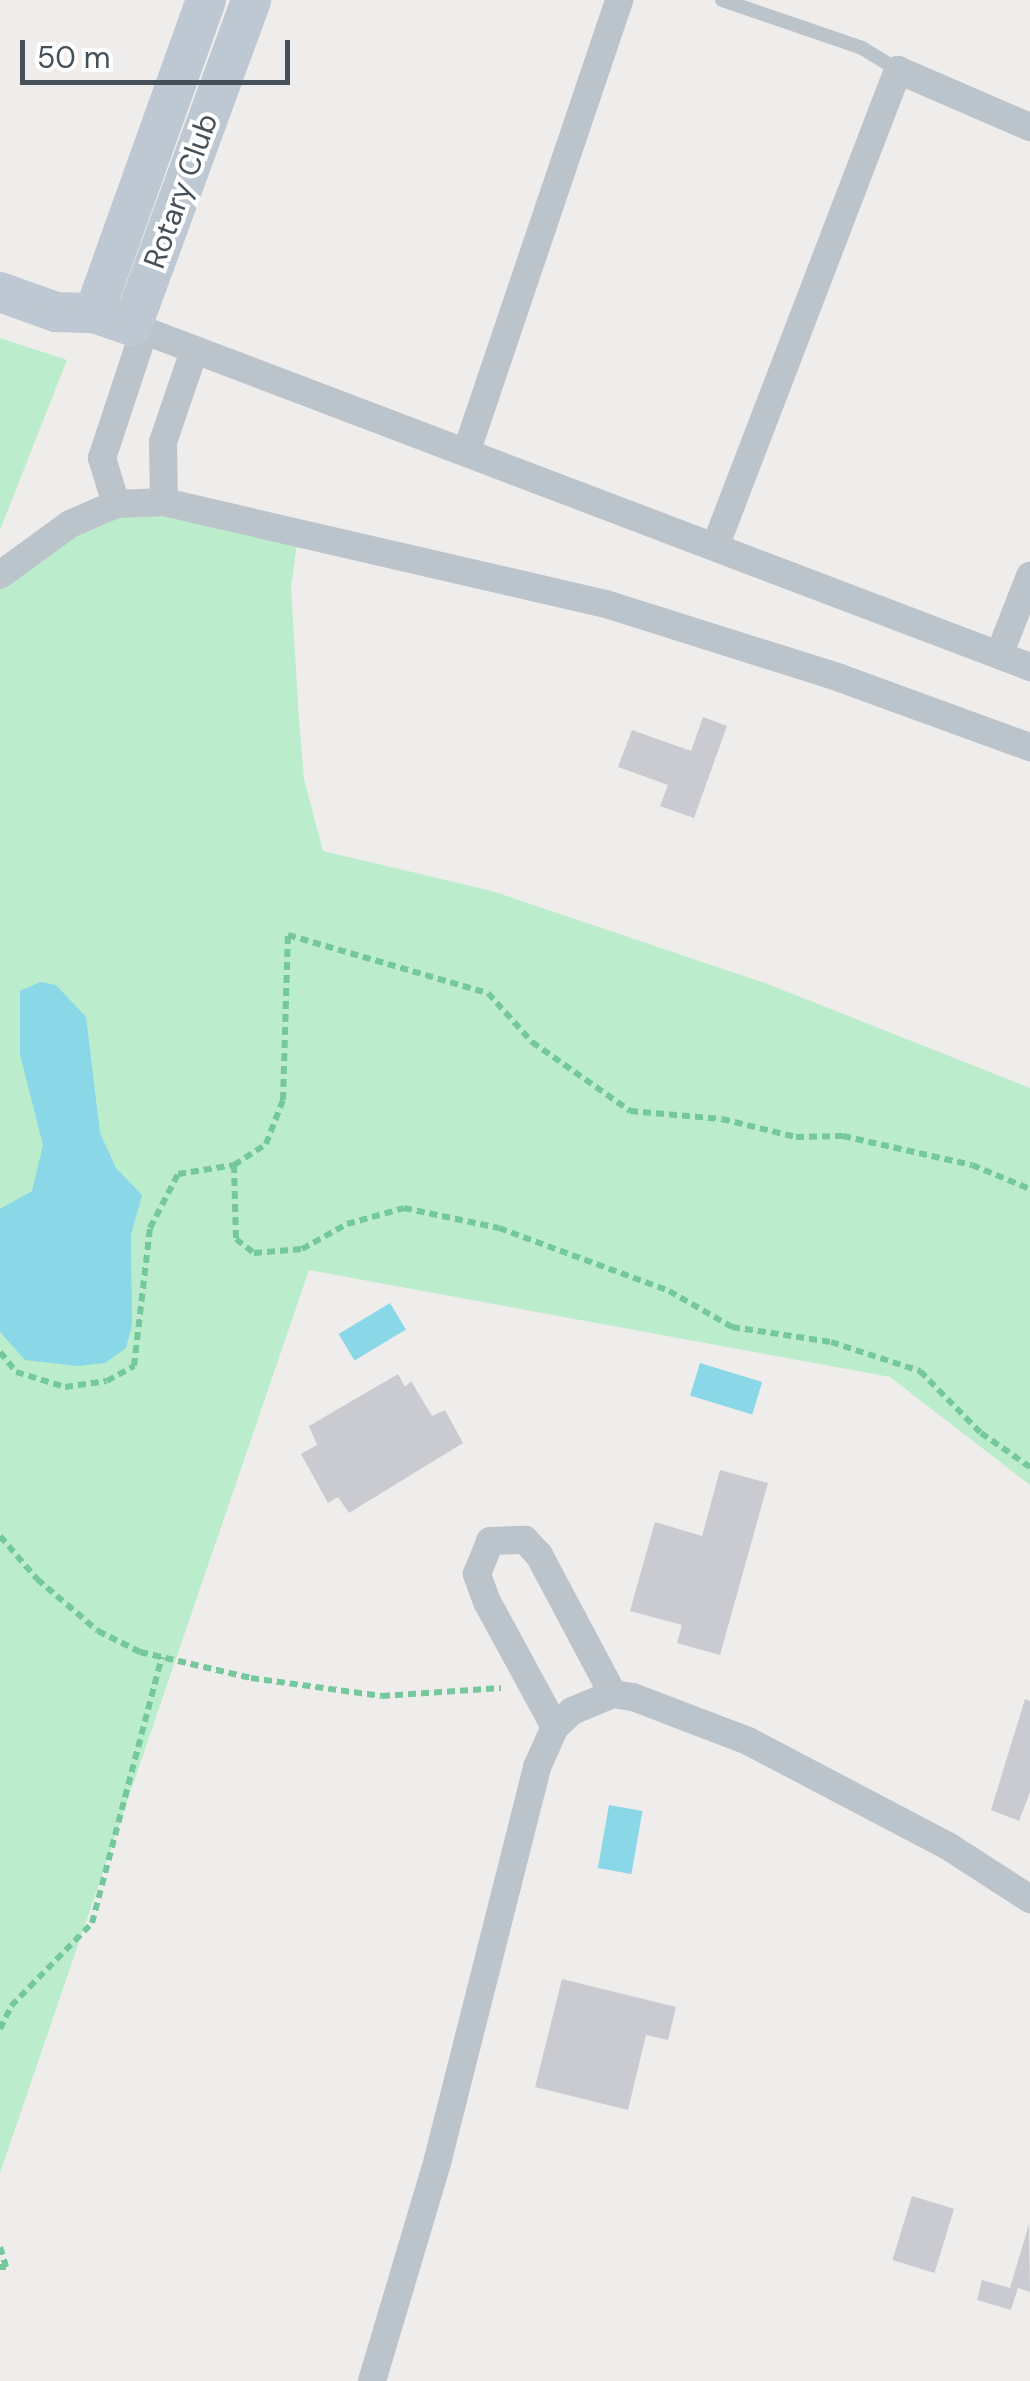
<!DOCTYPE html>
<style>
body{margin:0}
#map{position:relative;width:1030px;height:2381px;overflow:hidden;background:#efecec;font-family:"DM Sans",sans-serif}
div>[style]{position:absolute}
.green>*{inset:0;background:#bbeccc}
.water>*{inset:0;background:#8ad7e7;transform-origin:0 0}
.building>*{inset:0;background:#c9cbd1;transform-origin:0 0}
.path>*{height:6px;margin-top:-3px;transform-origin:0;background:repeating-linear-gradient(90deg,#75c79c 0 8px,transparent 0 13px)}
.service>*{height:14px;margin:-7px;padding:0 7px;transform-origin:7px;border-radius:7px;background:#bbc4cb}
.minor>*{height:28px;margin:-14px;padding:0 14px;transform-origin:14px;border-radius:14px;background:#bbc4cb}
.secondary>*{height:40px;margin:-20px;padding:0 20px;transform-origin:20px;border-radius:20px;background:#bdc8d2}
span{translate:-50% -50%;white-space:nowrap;text-align:center;line-height:1.15;-webkit-text-stroke:8px #fff;paint-order:stroke}
.street-label{font-size:30px;color:#455058}
.scale{position:absolute;left:20px;top:40px;width:270px;height:45px;box-sizing:border-box;border:5px solid #455058;border-top:0;padding-left:12px;font-size:30px;line-height:35px;white-space:nowrap;color:#455058;-webkit-text-stroke:8px #fff;paint-order:stroke}
</style>
<div id="map">
<div class="green">
<div style="clip-path:polygon(0 338px,67px 360px,0 530px)"></div>
<div style="clip-path:polygon(116px 504px,299px 530px,291px 587px,299px 719px,304px 779px,323px 851px,492px 891px,765px 983px,1030px 1088px,1030px 1485px,890px 1377px,309px 1270px,0 2173px,0 575px)"></div>
</div>
<div class="water">
<div style="clip-path:polygon(40px 982px,56px 985px,86px 1017px,100px 1133px,116px 1168px,142px 1195px,131px 1235px,132px 1325px,126px 1348px,105px 1363px,78px 1366px,25px 1360px,0 1332px,0 1209px,32px 1191px,43px 1145px,20px 1055px,20px 991px)"></div>
<div style="left:390px;top:1303px;width:31px;height:60px;rotate:59deg"></div>
<div style="left:700px;top:1363px;width:65px;height:34px;rotate:17deg"></div>
<div style="left:609px;top:1805px;width:34px;height:64px;rotate:10deg"></div>
</div>
<div class="building">
<div style="clip-path:polygon(703px 717px,727px 726px,694px 818px,660px 806px,668px 785px,618px 767px,632px 730px,691px 751px)"></div>
<div style="clip-path:polygon(398px 1374px,405px 1387px,411px 1381px,432px 1416px,445px 1410px,463px 1443px,349px 1513px,338px 1497px,328px 1503px,301px 1454px,317px 1445px,309px 1426px)"></div>
<div style="clip-path:polygon(720px 1470px,768px 1483px,720px 1655px,677px 1643px,682px 1625px,630px 1611px,655px 1522px,702px 1536px)"></div>
<div style="clip-path:polygon(1025px 1699px,1030px 1701px,1030px 1792px,1019px 1821px,991px 1810px)"></div>
<div style="clip-path:polygon(562px 1979px,676px 2007px,668px 2040px,646px 2035px,628px 2110px,535px 2087px)"></div>
<div style="left:912px;top:2196px;width:44px;height:67px;rotate:17deg"></div>
<div style="clip-path:polygon(1029px 2224px,1030px 2292px,1018px 2288px,1011px 2310px,977px 2300px,982px 2280px,1010px 2288px)"></div>
</div>
<div class="path">
<div style="left:234px;top:1165px;width:74px;rotate:88.5deg"></div>
<div style="left:236px;top:1239px;width:23px;rotate:38deg"></div>
<div style="left:254px;top:1253px;width:48px;rotate:-4.8deg"></div>
<div style="left:302px;top:1249px;width:51px;rotate:-29.1deg"></div>
<div style="left:347px;top:1224px;width:59px;rotate:-15.7deg"></div>
<div style="left:404px;top:1208px;width:97px;rotate:11.9deg"></div>
<div style="left:499px;top:1228px;width:181px;rotate:20.3deg"></div>
<div style="left:669px;top:1291px;width:73px;rotate:29.7deg"></div>
<div style="left:732px;top:1327px;width:100px;rotate:8.6deg"></div>
<div style="left:831px;top:1342px;width:94px;rotate:18deg"></div>
<div style="left:920px;top:1371px;width:87px;rotate:45.5deg"></div>
<div style="left:981px;top:1433px;width:60px;rotate:34.8deg"></div>
<div style="left:0;top:1352px;width:26px;rotate:51deg"></div>
<div style="left:16px;top:1372px;width:51px;rotate:17deg"></div>
<div style="left:65px;top:1387px;width:42px;rotate:-8.1deg"></div>
<div style="left:107px;top:1381px;width:31px;rotate:-29deg"></div>
<div style="left:134px;top:1366px;width:139px;rotate:-83.4deg"></div>
<div style="left:150px;top:1228px;width:61px;rotate:-62.6deg"></div>
<div style="left:178px;top:1174px;width:57px;rotate:-9.1deg"></div>
<div style="left:234px;top:1165px;width:38px;rotate:-33deg"></div>
<div style="left:266px;top:1144px;width:47px;rotate:-68.9deg"></div>
<div style="left:283px;top:1100px;width:165px;rotate:-88.3deg"></div>
<div style="left:288px;top:935px;width:208px;rotate:16.2deg"></div>
<div style="left:488px;top:993px;width:66px;rotate:48.1deg"></div>
<div style="left:532px;top:1042px;width:120px;rotate:35.1deg"></div>
<div style="left:630px;top:1111px;width:92px;rotate:5deg"></div>
<div style="left:722px;top:1119px;width:76px;rotate:13.7deg"></div>
<div style="left:796px;top:1137px;width:47px;rotate:-1.2deg"></div>
<div style="left:843px;top:1136px;width:132px;rotate:12.7deg"></div>
<div style="left:972px;top:1165px;width:63px;rotate:22.5deg"></div>
<div style="left:0;top:1536px;width:57px;rotate:49.3deg"></div>
<div style="left:37px;top:1579px;width:80px;rotate:40.4deg"></div>
<div style="left:98px;top:1631px;width:47px;rotate:26.6deg"></div>
<div style="left:140px;top:1652px;width:114px;rotate:13.2deg"></div>
<div style="left:251px;top:1678px;width:132px;rotate:7.8deg"></div>
<div style="left:382px;top:1696px;width:119px;rotate:-3.8deg"></div>
<div style="left:0;top:2029px;width:25px;rotate:-64deg"></div>
<div style="left:11px;top:2006px;width:116px;rotate:-45.7deg"></div>
<div style="left:92px;top:1923px;width:275px;rotate:-75.3deg"></div>
<div style="left:0;top:2247px;width:21px;rotate:73deg"></div>
<div style="left:6px;top:2267px;width:6px;rotate:180deg"></div>
</div>
<div class="service">
<div style="left:722px;top:0;width:148px;rotate:18.9deg"></div>
<div style="left:862px;top:48px;width:42px;rotate:31.4deg"></div>
</div>
<div class="minor">
<div style="left:132px;top:326px;width:961px;rotate:20.79deg"></div>
<div style="left:467px;top:450px;width:475px;rotate:-71.3deg"></div>
<div style="left:164px;top:502px;width:60px;rotate:-91deg"></div>
<div style="left:163px;top:442px;width:96px;rotate:-71.2deg"></div>
<div style="left:116px;top:504px;width:48px;rotate:-106.9deg"></div>
<div style="left:102px;top:458px;width:134px;rotate:-71.7deg"></div>
<div style="left:715px;top:547px;width:511px;rotate:-69.01deg"></div>
<div style="left:898px;top:70px;width:144px;rotate:23.4deg"></div>
<div style="left:0;top:575px;width:87px;rotate:-36.1deg"></div>
<div style="left:70px;top:524px;width:50px;rotate:-23.5deg"></div>
<div style="left:116px;top:504px;width:48px;rotate:-2.4deg"></div>
<div style="left:164px;top:502px;width:454px;rotate:13deg"></div>
<div style="left:606px;top:604px;width:245px;rotate:17.5deg"></div>
<div style="left:840px;top:678px;width:202px;rotate:20deg"></div>
<div style="left:999px;top:655px;width:85px;rotate:-68.6deg"></div>
<div style="left:555px;top:1727px;width:142px;rotate:-118.5deg"></div>
<div style="left:487px;top:1602px;width:30px;rotate:-110deg"></div>
<div style="left:477px;top:1574px;width:35px;rotate:-68deg"></div>
<div style="left:490px;top:1541px;width:35px;rotate:-2deg"></div>
<div style="left:525px;top:1540px;width:21px;rotate:47deg"></div>
<div style="left:539px;top:1555px;width:157px;rotate:62deg"></div>
<div style="left:372px;top:2381px;width:232px;rotate:-73.4deg"></div>
<div style="left:438px;top:2159px;width:404px;rotate:-75.8deg"></div>
<div style="left:537px;top:1767px;width:44px;rotate:-65.8deg"></div>
<div style="left:555px;top:1727px;width:23px;rotate:-43deg"></div>
<div style="left:572px;top:1711px;width:44px;rotate:-22.5deg"></div>
<div style="left:613px;top:1694px;width:20px;rotate:9deg"></div>
<div style="left:633px;top:1697px;width:123px;rotate:20.9deg"></div>
<div style="left:748px;top:1741px;width:226px;rotate:27.7deg"></div>
<div style="left:948px;top:1846px;width:98px;rotate:32.9deg"></div>
</div>
<div class="secondary">
<div style="left:0;top:292px;width:59px;rotate:19.7deg"></div>
<div style="left:56px;top:312px;width:38px;rotate:2deg"></div>
<div style="left:94px;top:313px;width:40px;rotate:18.9deg"></div>
<div style="left:132px;top:326px;width:347px;rotate:-69.9deg"></div>
<div style="left:94px;top:313px;width:332px;rotate:-70.3deg"></div>
</div>
<div class="street-label">
<span style="left:181px;top:191px;rotate:-70deg">Rotary Club</span>
</div>
<div class="scale">50 m</div>
</div>
